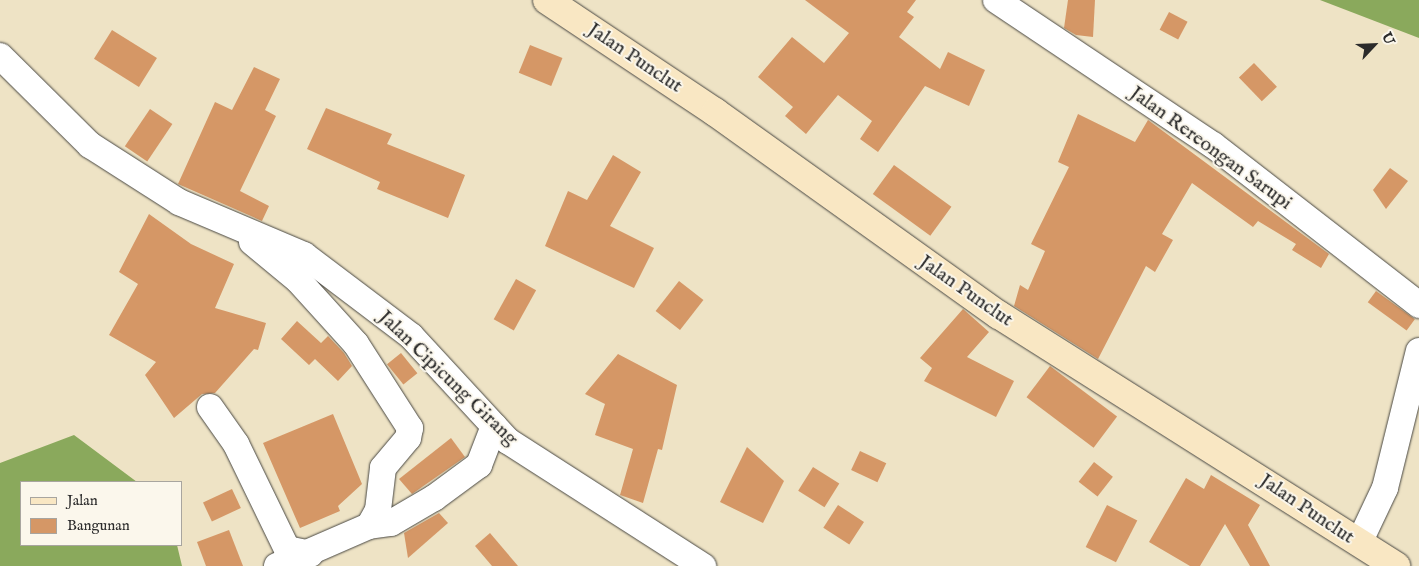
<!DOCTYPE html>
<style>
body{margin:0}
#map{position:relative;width:1419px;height:566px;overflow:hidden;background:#eee3c5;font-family:"IM FELL English",serif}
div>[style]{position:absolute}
.forest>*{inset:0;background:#8aa95c}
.building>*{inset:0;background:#d59766;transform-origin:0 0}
.roads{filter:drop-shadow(0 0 1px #484742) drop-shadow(0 0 1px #484742)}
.minor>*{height:26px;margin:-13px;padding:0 13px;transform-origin:13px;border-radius:13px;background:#fff}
.secondary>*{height:28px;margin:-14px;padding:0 14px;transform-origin:14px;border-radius:14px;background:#f9e7c3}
span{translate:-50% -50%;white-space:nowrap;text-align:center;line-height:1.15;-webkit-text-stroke:4px #fbf7ec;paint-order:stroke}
.street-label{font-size:20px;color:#2b2b2b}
.legend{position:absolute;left:20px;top:481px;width:162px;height:65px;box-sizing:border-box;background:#fbf7ec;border:1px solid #a8a59f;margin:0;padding:6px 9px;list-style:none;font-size:15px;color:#2b2b2b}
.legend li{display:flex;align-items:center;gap:10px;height:25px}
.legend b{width:25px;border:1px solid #a8a59f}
.north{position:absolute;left:1349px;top:20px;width:50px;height:50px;-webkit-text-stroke:4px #fbf7ec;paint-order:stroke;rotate:65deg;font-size:14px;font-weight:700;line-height:20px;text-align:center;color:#2b2b2b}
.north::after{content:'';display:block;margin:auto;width:18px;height:22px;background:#2b2b2b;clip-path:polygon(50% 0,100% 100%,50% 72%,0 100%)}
</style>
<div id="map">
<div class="forest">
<div style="clip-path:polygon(1320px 0,1419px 0,1419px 38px)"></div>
<div style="clip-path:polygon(74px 435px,137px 482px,21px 482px,21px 545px,177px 545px,182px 566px,0 566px,0 463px)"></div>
</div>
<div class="building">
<div style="clip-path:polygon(805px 0,916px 0,907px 12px,914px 17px,899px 37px,940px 69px,948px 52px,985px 70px,969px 106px,925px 86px,878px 152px,860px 139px,872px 121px,838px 95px,806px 134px,785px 116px,793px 107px,758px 77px,792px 37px,824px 63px,849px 33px)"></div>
<div style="clip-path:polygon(1068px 0,1095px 0,1093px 37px,1076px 35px,1064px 28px)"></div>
<div style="left:1169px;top:12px;width:21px;height:20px;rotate:28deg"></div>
<div style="left:112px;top:30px;width:53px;height:34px;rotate:32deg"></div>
<div style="left:530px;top:45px;width:35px;height:30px;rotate:22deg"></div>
<div style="left:1254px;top:63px;width:33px;height:21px;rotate:46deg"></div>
<div style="clip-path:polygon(254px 67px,280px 79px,265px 110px,276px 116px,240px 191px,269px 206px,262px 221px,178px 184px,215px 102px,232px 110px)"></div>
<div style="clip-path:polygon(326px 108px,392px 134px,387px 144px,465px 175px,448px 218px,377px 189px,380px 182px,307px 149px)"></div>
<div style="left:150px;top:109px;width:27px;height:45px;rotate:34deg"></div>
<div style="clip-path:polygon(1078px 114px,1135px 142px,1148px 120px,1329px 254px,1321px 268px,1292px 250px,1296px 244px,1258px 221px,1253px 227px,1192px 183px,1162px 234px,1173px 240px,1155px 272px,1146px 266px,1098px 359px,1014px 306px,1020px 285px,1028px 290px,1045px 251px,1031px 244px,1069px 167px,1058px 162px)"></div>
<div style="clip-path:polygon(613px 155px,641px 172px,610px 226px,654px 248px,634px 288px,545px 246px,568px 191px,587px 200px)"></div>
<div style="left:894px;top:165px;width:71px;height:36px;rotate:36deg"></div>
<div style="clip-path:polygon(1390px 168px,1408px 181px,1386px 209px,1373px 190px)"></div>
<div style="clip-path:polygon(149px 214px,191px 244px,234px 264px,215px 308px,266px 323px,258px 350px,254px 349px,215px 393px,202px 394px,174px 418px,145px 375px,156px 362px,109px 335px,138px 284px,119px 272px)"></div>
<div style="left:516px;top:279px;width:23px;height:46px;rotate:29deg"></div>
<div style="left:679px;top:281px;width:31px;height:38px;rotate:38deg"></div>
<div style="left:1376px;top:291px;width:48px;height:14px;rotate:36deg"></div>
<div style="clip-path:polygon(963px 309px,989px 332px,967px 357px,1014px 381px,996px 417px,924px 381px,932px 368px,920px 358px)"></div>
<div style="clip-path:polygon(297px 321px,321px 343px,328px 336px,344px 353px,352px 366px,338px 381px,315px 359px,309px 365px,281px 339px)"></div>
<div style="left:401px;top:353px;width:26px;height:18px;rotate:51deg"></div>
<div style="clip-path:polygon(618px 354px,677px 385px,662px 450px,658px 449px,643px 503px,620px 495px,633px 449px,595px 435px,605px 404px,585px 394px)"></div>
<div style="left:1050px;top:366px;width:84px;height:39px;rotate:37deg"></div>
<div style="clip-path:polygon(333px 414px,362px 484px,338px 506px,340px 511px,300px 528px,263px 443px)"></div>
<div style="clip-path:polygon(451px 438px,465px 457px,412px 494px,399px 479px)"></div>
<div style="clip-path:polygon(747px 447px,784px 481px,763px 523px,720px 502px)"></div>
<div style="left:860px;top:451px;width:29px;height:21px;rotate:25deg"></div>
<div style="left:1094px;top:462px;width:24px;height:25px;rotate:38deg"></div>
<div style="left:813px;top:467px;width:31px;height:28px;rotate:32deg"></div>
<div style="clip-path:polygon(1211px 475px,1260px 505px,1248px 525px,1270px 566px,1250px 566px,1225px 524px,1200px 566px,1190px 566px,1149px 542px,1186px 478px,1204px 489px)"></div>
<div style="left:232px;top:489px;width:21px;height:32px;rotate:65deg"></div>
<div style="left:838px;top:505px;width:31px;height:27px;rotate:33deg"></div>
<div style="left:1107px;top:505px;width:34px;height:47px;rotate:27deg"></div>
<div style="clip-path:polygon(439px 513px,448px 523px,408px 558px,404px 533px)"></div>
<div style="clip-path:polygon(229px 530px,243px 566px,206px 566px,197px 542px)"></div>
<div style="clip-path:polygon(490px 533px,518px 566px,492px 566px,475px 546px)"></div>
</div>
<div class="roads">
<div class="minor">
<div style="left:996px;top:0;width:261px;rotate:33.8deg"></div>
<div style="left:1213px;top:145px;width:261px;rotate:37.8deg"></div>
<div style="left:0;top:56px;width:127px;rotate:44.7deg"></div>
<div style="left:90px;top:145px;width:106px;rotate:32.6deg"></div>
<div style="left:179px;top:202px;width:136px;rotate:23deg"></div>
<div style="left:304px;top:255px;width:134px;rotate:37.1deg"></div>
<div style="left:411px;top:336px;width:143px;rotate:47.3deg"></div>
<div style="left:508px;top:441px;width:232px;rotate:32.7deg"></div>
<div style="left:252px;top:242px;width:60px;rotate:39.6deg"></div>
<div style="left:298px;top:280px;width:86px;rotate:47.8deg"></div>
<div style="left:356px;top:344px;width:100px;rotate:57.3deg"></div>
<div style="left:410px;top:428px;width:10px;rotate:101deg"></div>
<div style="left:408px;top:438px;width:39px;rotate:130deg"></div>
<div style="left:383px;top:468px;width:42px;rotate:96.8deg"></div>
<div style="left:378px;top:510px;width:18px;rotate:119deg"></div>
<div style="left:210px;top:407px;width:45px;rotate:54.9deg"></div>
<div style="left:236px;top:444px;width:117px;rotate:64.1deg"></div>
<div style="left:287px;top:549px;width:24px;rotate:12deg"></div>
<div style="left:1359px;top:543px;width:61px;rotate:-64.7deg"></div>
<div style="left:1385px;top:488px;width:141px;rotate:-76.1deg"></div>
<div style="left:277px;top:566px;width:100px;rotate:-23.5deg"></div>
<div style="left:369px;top:526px;width:22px;rotate:-8deg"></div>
<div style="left:391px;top:523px;width:50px;rotate:-30.2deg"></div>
<div style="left:434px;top:498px;width:56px;rotate:-36.3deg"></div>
<div style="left:479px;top:465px;width:42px;rotate:-69deg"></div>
</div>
<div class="secondary">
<div style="left:547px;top:0;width:202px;rotate:33.7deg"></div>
<div style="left:715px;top:112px;width:349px;rotate:35.6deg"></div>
<div style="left:999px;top:315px;width:470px;rotate:32.3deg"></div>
</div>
</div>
<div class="street-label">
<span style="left:635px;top:58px;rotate:34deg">Jalan Punclut</span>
<span style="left:1211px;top:148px;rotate:36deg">Jalan Rereongan Sarupi</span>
<span style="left:966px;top:291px;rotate:35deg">Jalan Punclut</span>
<span style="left:448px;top:378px;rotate:44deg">Jalan Cipicung Girang</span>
<span style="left:1307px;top:509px;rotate:34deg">Jalan Punclut</span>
</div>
<ul class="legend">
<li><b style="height:6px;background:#f9e7c3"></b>Jalan</li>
<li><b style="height:14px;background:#d59766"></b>Bangunan</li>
</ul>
<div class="north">U</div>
</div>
